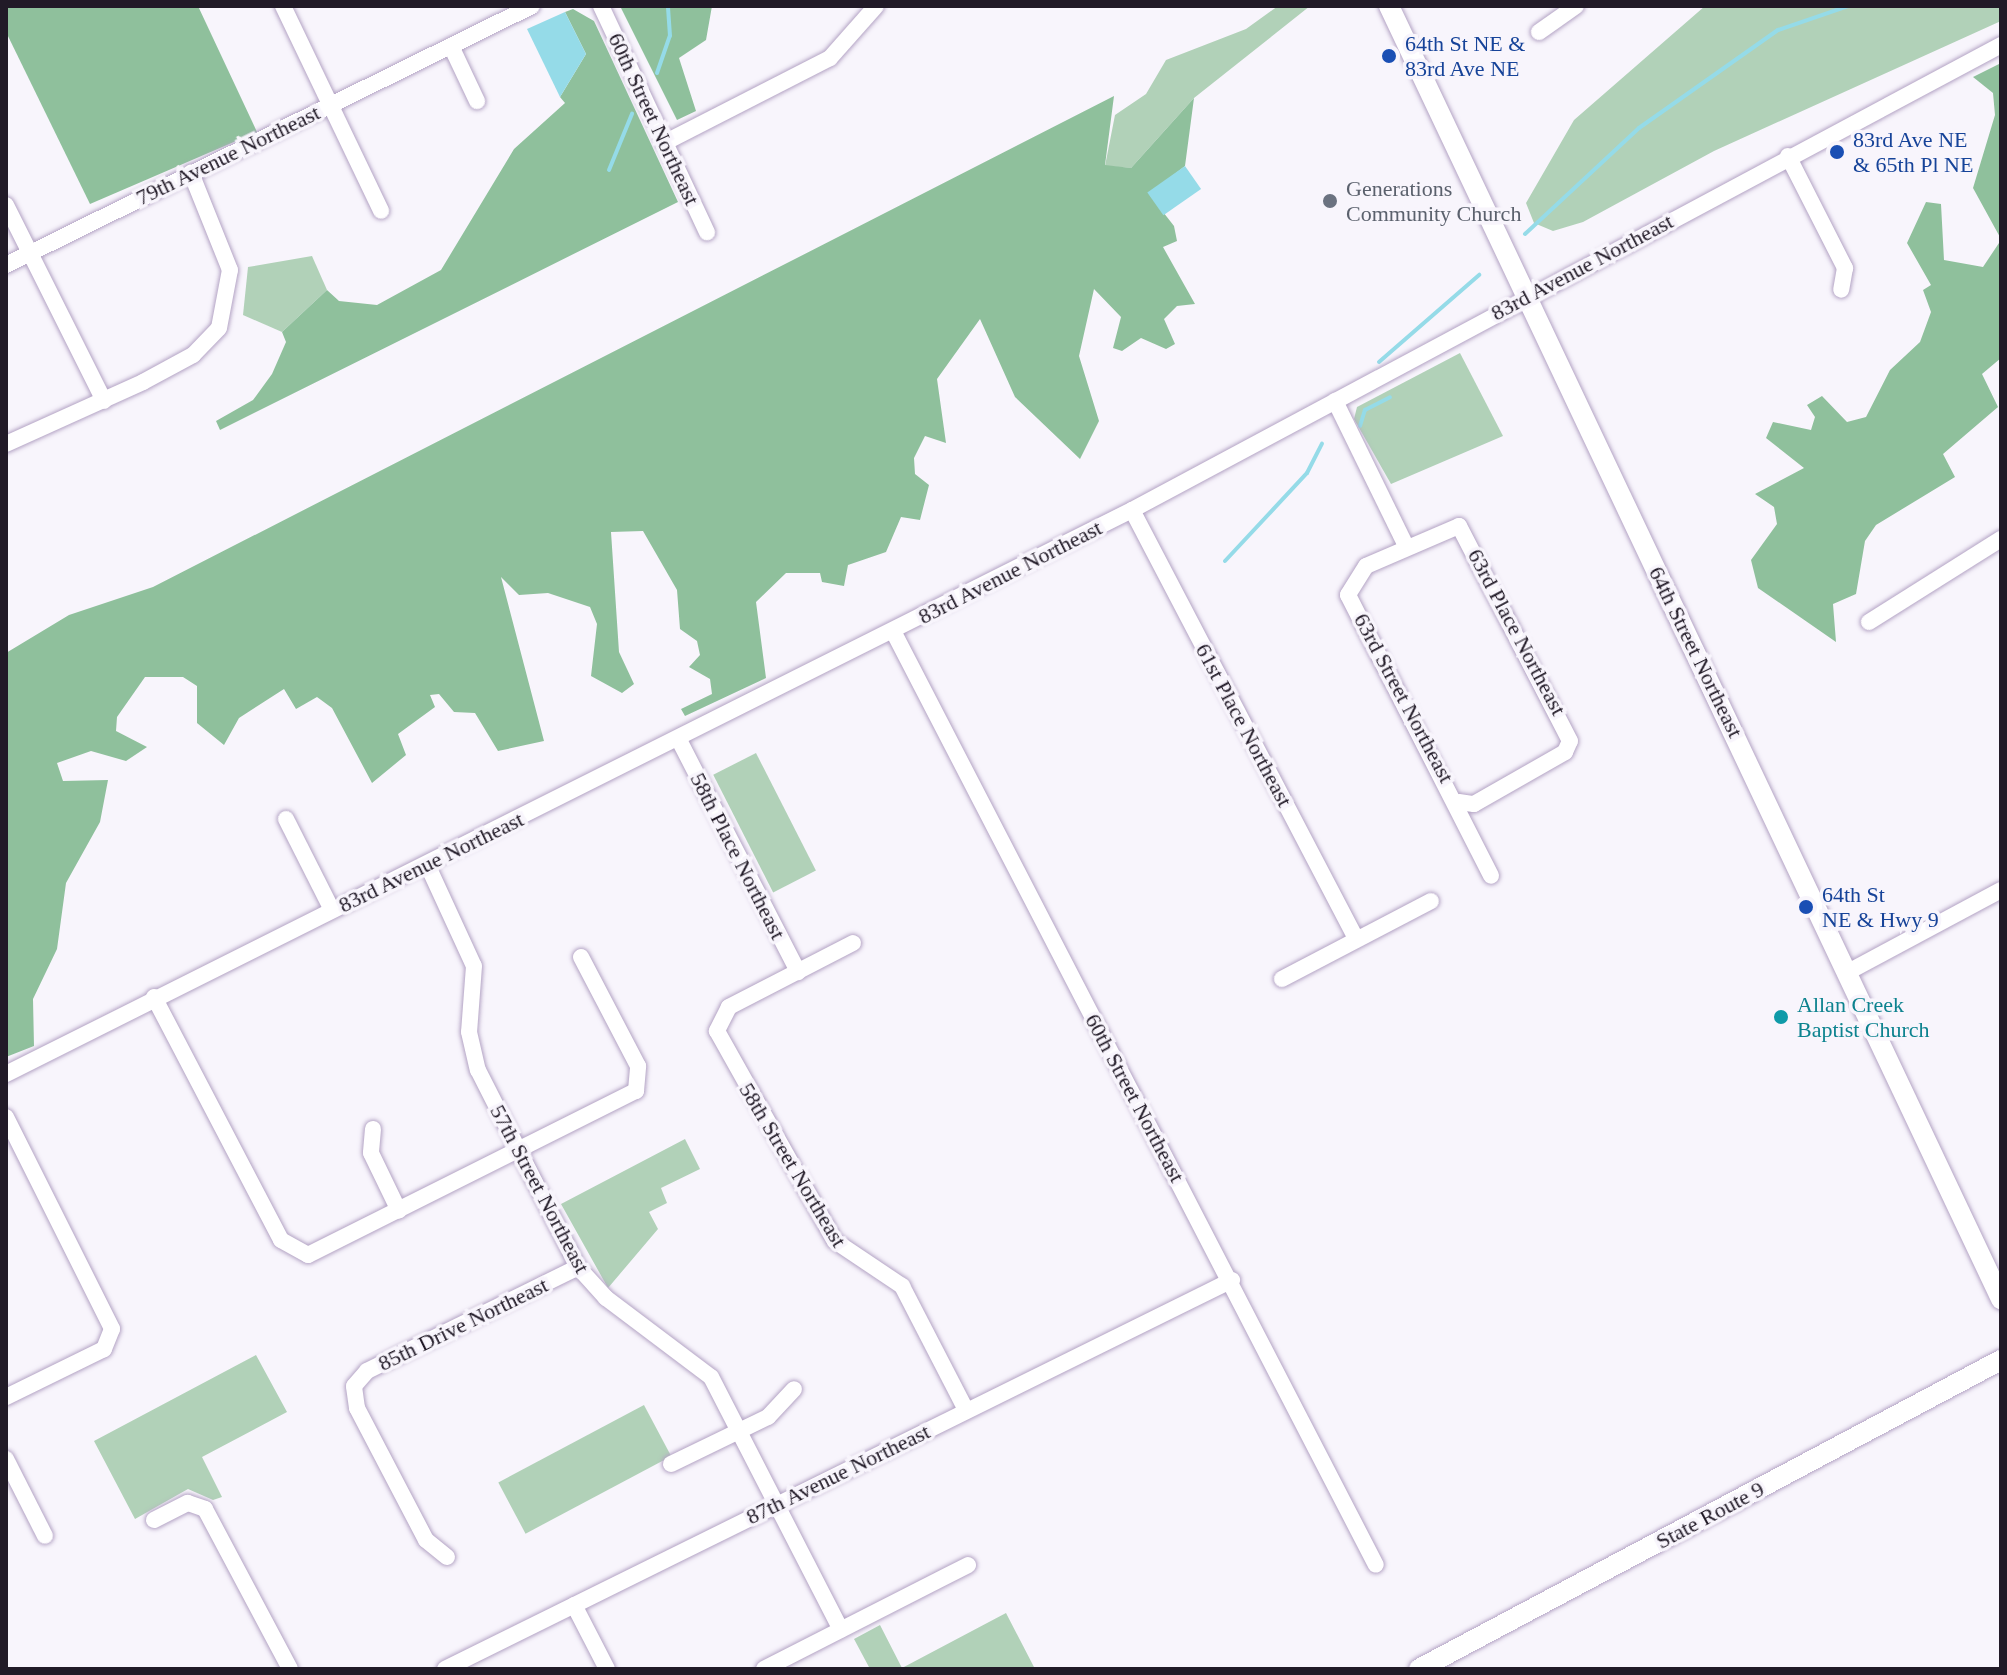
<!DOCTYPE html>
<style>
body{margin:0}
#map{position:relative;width:2007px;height:1675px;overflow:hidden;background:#f8f5fc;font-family:"Times New Roman",serif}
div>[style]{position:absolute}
.green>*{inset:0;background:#b1d1b8;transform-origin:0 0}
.forest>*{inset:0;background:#8fc09c}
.water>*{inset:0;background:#95dbe8;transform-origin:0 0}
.stream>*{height:4px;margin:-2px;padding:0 2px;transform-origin:2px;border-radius:2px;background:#95dbe8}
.roads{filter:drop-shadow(0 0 2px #b3a3c4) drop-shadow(0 0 2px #b3a3c4)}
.minor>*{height:16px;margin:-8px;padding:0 8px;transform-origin:8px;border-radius:8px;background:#fff}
.major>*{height:20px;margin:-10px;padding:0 10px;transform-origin:10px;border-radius:10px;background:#fff}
.dots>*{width:22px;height:22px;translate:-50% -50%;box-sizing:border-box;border:4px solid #f8f5fc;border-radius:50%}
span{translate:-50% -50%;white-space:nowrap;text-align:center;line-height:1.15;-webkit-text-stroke:7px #f8f5fc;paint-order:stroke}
.transit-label{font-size:22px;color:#164399}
.left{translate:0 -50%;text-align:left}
.street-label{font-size:22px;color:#211a27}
.worship-label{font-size:22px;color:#5b616d}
.culture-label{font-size:22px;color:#0d838f}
.frame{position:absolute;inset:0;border:8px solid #211a27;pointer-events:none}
</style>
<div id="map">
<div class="green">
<div style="clip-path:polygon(1278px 6px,1310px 6px,1194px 98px,1131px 168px,1105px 166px,1115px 115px,1146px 94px,1166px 60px,1246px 29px)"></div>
<div style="clip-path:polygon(1705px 6px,2001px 6px,2001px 21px,1714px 151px,1583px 222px,1553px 231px,1534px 223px,1526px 203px,1574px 120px)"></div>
<div style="clip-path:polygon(312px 256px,327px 290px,282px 332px,243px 315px,248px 267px)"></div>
<div style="clip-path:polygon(1460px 353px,1503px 436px,1391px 484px,1354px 419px,1357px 407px)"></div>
<div style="left:756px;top:753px;width:132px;height:48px;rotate:63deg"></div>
<div style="clip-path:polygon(685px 1139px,700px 1169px,661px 1188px,667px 1203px,649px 1212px,658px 1229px,608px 1288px,561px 1204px)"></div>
<div style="clip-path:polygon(256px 1355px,287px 1412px,202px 1457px,222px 1497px,213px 1500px,188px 1489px,135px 1519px,94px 1441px)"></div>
<div style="left:644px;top:1405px;width:58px;height:165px;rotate:62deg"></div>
<div style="clip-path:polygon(1006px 1613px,1035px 1669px,870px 1669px,854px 1639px,880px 1625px,902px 1668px)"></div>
</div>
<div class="forest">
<div style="clip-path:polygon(6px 6px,198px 6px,257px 132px,90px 204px,6px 32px)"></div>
<div style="clip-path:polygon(712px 6px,706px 40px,679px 58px,696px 111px,677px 120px,621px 8px)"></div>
<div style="clip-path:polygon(573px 9px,594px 21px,678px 202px,220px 430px,216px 421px,253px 400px,272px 374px,286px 342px,282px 332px,327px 290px,339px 301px,377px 305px,441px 270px,514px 149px,565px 103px,560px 97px,586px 54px,565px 12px)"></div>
<div style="clip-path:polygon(2001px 63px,2001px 239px,1973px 188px,1995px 115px,1993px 93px,1973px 77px)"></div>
<div style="clip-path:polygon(1114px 96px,1105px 165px,1131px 168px,1194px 98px,1185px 166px,1149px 194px,1174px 226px,1177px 241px,1163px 247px,1195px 304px,1177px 306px,1164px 319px,1175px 344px,1166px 349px,1141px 338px,1122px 351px,1113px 348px,1121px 317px,1094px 289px,1079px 356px,1099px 421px,1080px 459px,1015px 397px,980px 319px,937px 379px,946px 443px,925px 436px,914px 458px,915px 474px,929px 485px,920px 520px,901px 517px,886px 552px,848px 565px,844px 586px,822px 582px,820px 573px,786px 573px,756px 602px,766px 678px,685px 716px,681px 709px,712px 694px,710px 679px,689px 667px,700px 655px,697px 641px,680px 629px,677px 590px,643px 531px,611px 532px,619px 652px,634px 684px,622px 693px,591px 676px,597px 624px,590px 607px,548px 593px,519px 595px,501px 577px,544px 741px,498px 751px,475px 713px,454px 712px,439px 694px,430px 695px,435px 707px,398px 734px,406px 755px,372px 783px,332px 708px,317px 697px,296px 709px,284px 689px,239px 718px,224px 745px,197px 723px,197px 686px,183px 677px,145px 677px,117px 717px,116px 731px,147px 747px,126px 761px,91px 751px,57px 763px,63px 781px,108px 780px,100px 822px,66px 883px,57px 949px,33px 999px,34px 1046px,6px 1057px,6px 653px,69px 615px,153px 587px)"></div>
<div style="clip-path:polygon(1926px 202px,1941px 204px,1944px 260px,1983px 267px,2001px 240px,2001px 358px,1982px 374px,1998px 407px,1943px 454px,1955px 477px,1876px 525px,1865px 541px,1856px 594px,1833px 604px,1836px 642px,1758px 588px,1751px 560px,1777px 524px,1774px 507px,1755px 494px,1804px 468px,1766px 438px,1773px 422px,1811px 430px,1815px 417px,1807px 405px,1822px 396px,1847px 422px,1866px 417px,1890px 370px,1920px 342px,1931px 312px,1923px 290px,1931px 285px,1907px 243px)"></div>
</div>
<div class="water">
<div style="clip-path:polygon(565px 12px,586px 54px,560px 97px,527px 29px)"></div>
<div style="left:1185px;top:166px;width:28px;height:46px;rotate:55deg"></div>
</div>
<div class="stream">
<div style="left:657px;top:73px;width:39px;rotate:-71deg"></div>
<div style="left:670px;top:36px;width:30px;rotate:-94deg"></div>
<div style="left:609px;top:170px;width:61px;rotate:-67.7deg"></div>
<div style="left:1525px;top:234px;width:156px;rotate:-42.9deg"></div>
<div style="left:1639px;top:128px;width:170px;rotate:-35.2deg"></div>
<div style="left:1778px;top:30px;width:74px;rotate:-18.9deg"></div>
<div style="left:1379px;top:362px;width:133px;rotate:-41deg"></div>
<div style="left:1360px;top:426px;width:17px;rotate:-73deg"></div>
<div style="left:1365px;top:410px;width:28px;rotate:-27deg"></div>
<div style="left:1225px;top:561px;width:120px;rotate:-47deg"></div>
<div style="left:1307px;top:473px;width:33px;rotate:-63deg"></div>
</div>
<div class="roads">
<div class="minor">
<div style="left:283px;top:6px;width:227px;rotate:64.4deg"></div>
<div style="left:601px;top:6px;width:250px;rotate:64.9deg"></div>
<div style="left:1539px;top:32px;width:45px;rotate:-35.1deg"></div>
<div style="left:451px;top:46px;width:61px;rotate:64.7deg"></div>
<div style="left:664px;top:143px;width:186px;rotate:-27.1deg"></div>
<div style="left:830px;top:58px;width:69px;rotate:-48.5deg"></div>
<div style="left:1788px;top:156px;width:126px;rotate:63deg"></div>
<div style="left:1845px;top:268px;width:22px;rotate:100deg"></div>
<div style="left:6px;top:205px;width:219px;rotate:63.4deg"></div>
<div style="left:6px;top:265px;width:586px;rotate:-26.22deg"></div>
<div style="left:1335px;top:401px;width:161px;rotate:63.9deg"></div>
<div style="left:6px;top:444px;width:150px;rotate:-24.3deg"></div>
<div style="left:143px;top:382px;width:57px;rotate:-28.4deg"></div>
<div style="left:193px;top:355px;width:37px;rotate:-46deg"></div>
<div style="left:219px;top:328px;width:59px;rotate:-79.3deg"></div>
<div style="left:230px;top:270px;width:105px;rotate:-111.9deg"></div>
<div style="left:1132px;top:510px;width:484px;rotate:62.4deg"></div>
<div style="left:1869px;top:622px;width:156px;rotate:-32.2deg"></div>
<div style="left:893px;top:631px;width:1051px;rotate:62.66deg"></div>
<div style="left:679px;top:740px;width:261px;rotate:62.8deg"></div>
<div style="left:1459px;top:802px;width:15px;rotate:8deg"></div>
<div style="left:1474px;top:804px;width:105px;rotate:-29.7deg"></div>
<div style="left:1565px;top:752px;width:12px;rotate:-66deg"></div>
<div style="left:1570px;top:741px;width:242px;rotate:-117.3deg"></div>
<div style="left:1459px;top:526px;width:101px;rotate:156.7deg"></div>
<div style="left:1366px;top:566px;width:34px;rotate:122deg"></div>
<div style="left:1348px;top:595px;width:315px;rotate:63deg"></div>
<div style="left:286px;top:819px;width:102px;rotate:63.2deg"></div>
<div style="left:427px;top:864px;width:112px;rotate:65.3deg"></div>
<div style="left:474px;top:966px;width:66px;rotate:94.3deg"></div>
<div style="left:469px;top:1032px;width:39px;rotate:77deg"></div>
<div style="left:478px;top:1070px;width:221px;rotate:63.1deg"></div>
<div style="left:578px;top:1267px;width:42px;rotate:47.9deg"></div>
<div style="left:606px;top:1298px;width:131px;rotate:37deg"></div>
<div style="left:711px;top:1377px;width:284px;rotate:62.8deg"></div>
<div style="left:853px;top:943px;width:140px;rotate:152.7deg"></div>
<div style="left:729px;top:1007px;width:27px;rotate:117deg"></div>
<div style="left:717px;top:1031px;width:241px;rotate:60.7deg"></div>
<div style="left:835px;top:1241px;width:81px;rotate:33.9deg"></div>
<div style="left:902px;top:1286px;width:140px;rotate:62.7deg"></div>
<div style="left:1850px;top:971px;width:171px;rotate:-28.2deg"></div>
<div style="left:1282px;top:979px;width:168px;rotate:-27.6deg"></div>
<div style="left:154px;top:997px;width:274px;rotate:62.4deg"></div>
<div style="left:281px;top:1240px;width:31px;rotate:29deg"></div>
<div style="left:308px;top:1255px;width:367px;rotate:-26.6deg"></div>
<div style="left:636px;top:1091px;width:25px;rotate:-85deg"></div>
<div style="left:638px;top:1066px;width:123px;rotate:-117.6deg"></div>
<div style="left:6px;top:1074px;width:1259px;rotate:-26.61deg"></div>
<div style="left:1132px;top:510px;width:986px;rotate:-28.15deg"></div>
<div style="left:6px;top:1117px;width:237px;rotate:63.4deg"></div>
<div style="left:112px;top:1329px;width:22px;rotate:112deg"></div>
<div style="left:104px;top:1349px;width:109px;rotate:153.9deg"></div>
<div style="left:373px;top:1129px;width:24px;rotate:95deg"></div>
<div style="left:371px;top:1153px;width:64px;rotate:64.2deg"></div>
<div style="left:6px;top:1459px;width:86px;rotate:63.1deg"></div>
<div style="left:671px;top:1464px;width:108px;rotate:-25.9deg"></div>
<div style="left:768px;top:1417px;width:38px;rotate:-47deg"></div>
<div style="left:154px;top:1520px;width:38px;rotate:-27deg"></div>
<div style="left:188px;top:1503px;width:18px;rotate:19deg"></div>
<div style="left:205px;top:1509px;width:181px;rotate:62deg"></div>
<div style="left:447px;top:1557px;width:27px;rotate:-141deg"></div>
<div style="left:426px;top:1540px;width:149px;rotate:-117.6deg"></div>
<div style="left:357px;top:1408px;width:22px;rotate:-98deg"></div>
<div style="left:354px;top:1386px;width:20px;rotate:-49deg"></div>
<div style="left:367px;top:1371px;width:235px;rotate:-26.2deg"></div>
<div style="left:574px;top:1605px;width:72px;rotate:62.7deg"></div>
<div style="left:445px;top:1669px;width:878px;rotate:-26.3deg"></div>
<div style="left:764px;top:1669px;width:229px;rotate:-27deg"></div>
</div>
<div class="major">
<div style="left:1389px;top:6px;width:1431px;rotate:64.67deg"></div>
<div style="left:1419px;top:1669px;width:659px;rotate:-27.97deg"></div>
</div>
</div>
<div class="dots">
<div style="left:1389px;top:56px;background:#1a4fb4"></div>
<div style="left:1837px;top:152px;background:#1a4fb4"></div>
<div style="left:1330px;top:201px;background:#6b7280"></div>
<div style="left:1806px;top:907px;background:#1a4fb4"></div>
<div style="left:1781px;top:1017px;background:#0f9aa8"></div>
</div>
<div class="transit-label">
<span class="left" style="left:1405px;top:56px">64th St NE &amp;<br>83rd Ave NE</span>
<span class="left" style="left:1853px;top:152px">83rd Ave NE<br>&amp; 65th Pl NE</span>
<span class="left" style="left:1822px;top:907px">64th St<br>NE &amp; Hwy 9</span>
</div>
<div class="street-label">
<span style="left:654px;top:119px;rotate:65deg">60th Street Northeast</span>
<span style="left:228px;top:155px;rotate:-26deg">79th Avenue Northeast</span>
<span style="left:1582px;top:267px;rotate:-28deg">83rd Avenue Northeast</span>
<span style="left:1010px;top:572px;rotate:-27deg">83rd Avenue Northeast</span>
<span style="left:1517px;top:632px;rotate:62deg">63rd Place Northeast</span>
<span style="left:1696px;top:652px;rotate:64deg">64th Street Northeast</span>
<span style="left:1404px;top:698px;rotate:62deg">63rd Street Northeast</span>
<span style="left:1244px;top:725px;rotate:62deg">61st Place Northeast</span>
<span style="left:738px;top:856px;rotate:63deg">58th Place Northeast</span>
<span style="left:431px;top:862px;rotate:-26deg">83rd Avenue Northeast</span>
<span style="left:1135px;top:1098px;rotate:62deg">60th Street Northeast</span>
<span style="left:793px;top:1165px;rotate:59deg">58th Street Northeast</span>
<span style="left:540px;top:1189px;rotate:62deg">57th Street Northeast</span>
<span style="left:463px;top:1324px;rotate:-26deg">85th Drive Northeast</span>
<span style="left:838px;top:1474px;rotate:-26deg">87th Avenue Northeast</span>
<span style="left:1710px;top:1515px;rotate:-28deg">State Route 9</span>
</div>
<div class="worship-label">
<span class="left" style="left:1346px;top:201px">Generations<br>Community Church</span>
</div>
<div class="culture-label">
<span class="left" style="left:1797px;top:1017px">Allan Creek<br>Baptist Church</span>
</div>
<div class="frame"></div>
</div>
